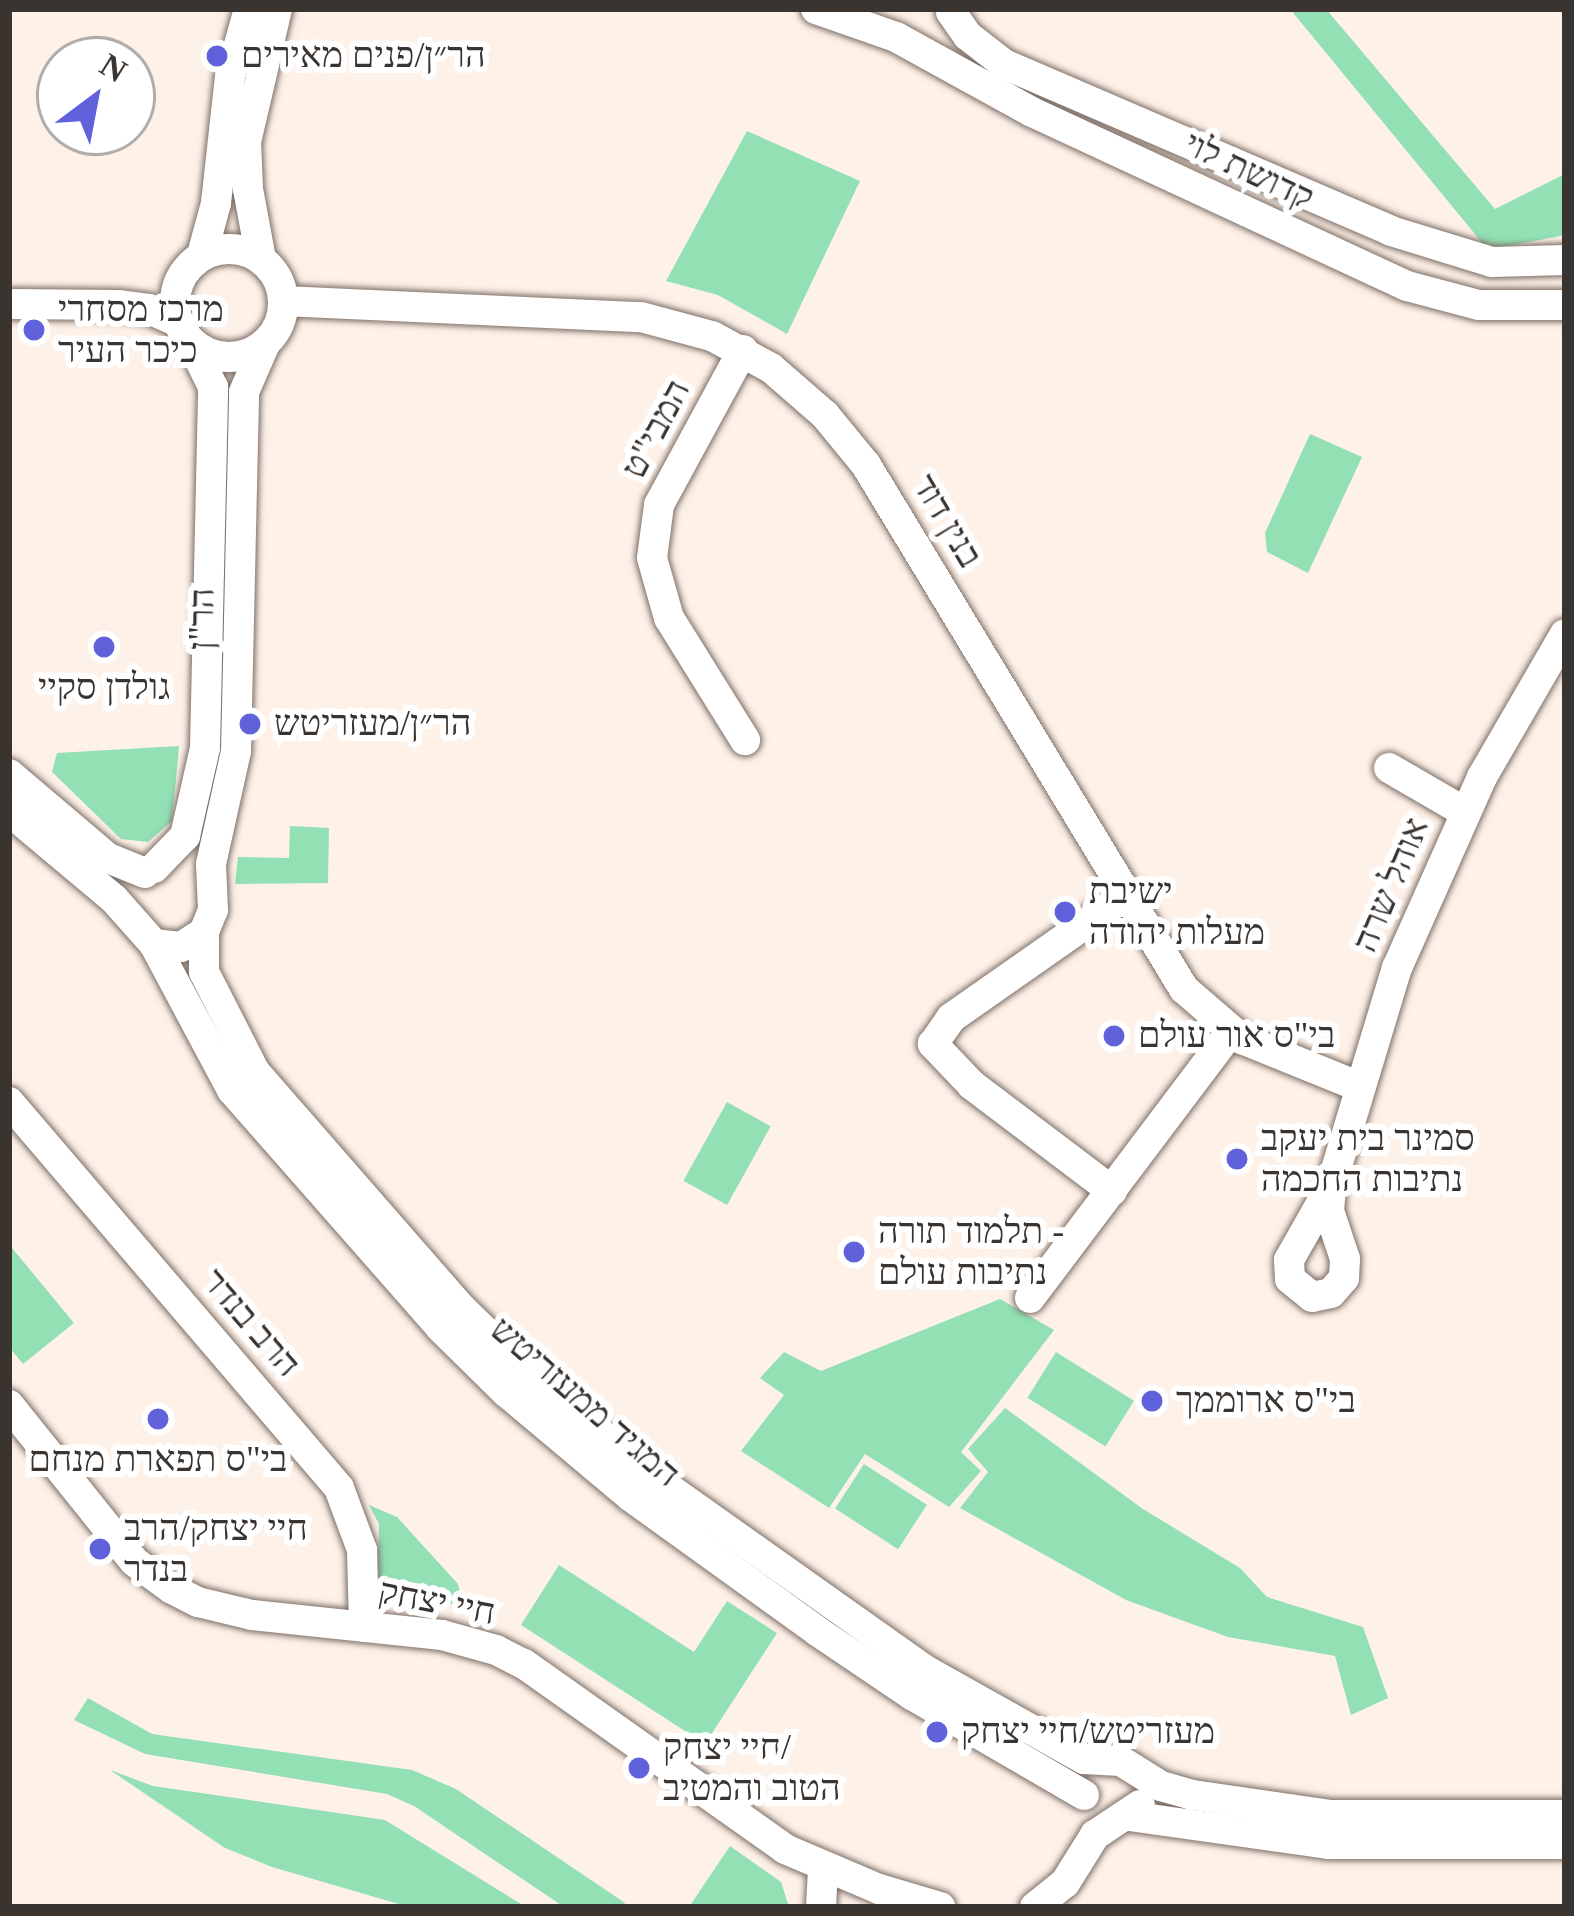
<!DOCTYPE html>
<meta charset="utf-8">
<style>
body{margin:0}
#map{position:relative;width:1574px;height:1916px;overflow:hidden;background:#fef1e8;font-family:"Times New Roman","Noto Sans Hebrew",serif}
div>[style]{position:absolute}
.green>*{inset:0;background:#92e0b4;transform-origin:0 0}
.roads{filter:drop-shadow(0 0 3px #7e7067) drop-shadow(0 0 3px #7e7067)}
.minor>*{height:30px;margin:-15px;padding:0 15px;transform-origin:15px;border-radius:15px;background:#fff}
.minor>.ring{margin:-15px;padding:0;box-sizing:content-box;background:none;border:30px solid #fff;border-radius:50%}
.dots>*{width:33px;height:33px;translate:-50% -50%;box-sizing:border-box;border:6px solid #fff;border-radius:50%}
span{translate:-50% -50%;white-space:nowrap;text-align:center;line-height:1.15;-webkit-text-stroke:12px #fff;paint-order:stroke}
.poi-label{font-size:36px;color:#3a3430}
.left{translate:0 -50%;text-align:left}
.street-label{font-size:36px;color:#3a3430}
.frame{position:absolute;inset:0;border:12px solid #3a3430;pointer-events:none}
.north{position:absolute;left:36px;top:36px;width:120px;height:120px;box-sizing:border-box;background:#fff;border:3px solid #b0aeac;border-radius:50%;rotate:32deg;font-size:33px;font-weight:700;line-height:48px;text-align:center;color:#3a3430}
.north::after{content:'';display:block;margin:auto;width:42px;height:54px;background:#6062db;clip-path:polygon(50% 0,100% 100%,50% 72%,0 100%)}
</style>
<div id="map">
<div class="green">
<div style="clip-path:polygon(1290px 9px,1326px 9px,1495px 209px,1565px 174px,1565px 235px,1488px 250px)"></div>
<div style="clip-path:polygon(747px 131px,860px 181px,787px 334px,718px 295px,666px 281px)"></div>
<div style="clip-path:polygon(1310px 434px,1362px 457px,1308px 573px,1267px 552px,1265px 533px)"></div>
<div style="clip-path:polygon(179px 746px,172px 821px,148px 842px,121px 839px,52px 772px,57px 753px)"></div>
<div style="clip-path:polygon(290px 826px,329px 828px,328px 883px,235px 884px,238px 857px,289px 858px)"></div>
<div style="left:727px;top:1102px;width:50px;height:90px;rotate:29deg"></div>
<div style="clip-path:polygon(12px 1248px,74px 1323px,23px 1364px,9px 1347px)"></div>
<div style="clip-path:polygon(1000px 1299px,1054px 1330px,961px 1452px,981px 1471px,949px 1507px,865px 1454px,829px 1508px,741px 1451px,784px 1395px,760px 1378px,784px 1352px,821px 1371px)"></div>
<div style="left:1056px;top:1352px;width:92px;height:54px;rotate:32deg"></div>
<div style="clip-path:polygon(1005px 1408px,1143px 1509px,1240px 1568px,1267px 1597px,1363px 1627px,1388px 1698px,1351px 1715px,1335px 1656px,1228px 1637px,1126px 1600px,960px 1508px,988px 1472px,968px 1449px)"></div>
<div style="left:864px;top:1464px;width:75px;height:53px;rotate:33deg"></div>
<div style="clip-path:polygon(369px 1505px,397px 1517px,458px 1584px,463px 1606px,385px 1593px,378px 1584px,379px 1524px)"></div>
<div style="clip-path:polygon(559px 1565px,694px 1652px,727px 1601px,777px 1633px,705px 1744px,521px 1625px)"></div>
<div style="clip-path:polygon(88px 1698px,152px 1734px,412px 1770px,456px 1789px,625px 1903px,622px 1907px,564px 1907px,414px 1806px,387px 1794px,145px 1754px,74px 1720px)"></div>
<div style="clip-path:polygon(110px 1770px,153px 1786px,385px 1820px,526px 1907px,409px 1907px,272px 1867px,225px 1848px)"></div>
<div style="clip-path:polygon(730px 1846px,781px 1882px,789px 1907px,689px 1907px)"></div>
</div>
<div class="roads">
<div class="minor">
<div style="left:816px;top:9px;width:85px;rotate:19.3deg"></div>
<div style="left:896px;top:37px;width:155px;rotate:28.9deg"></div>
<div style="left:1032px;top:112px;width:413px;rotate:24.9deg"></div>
<div style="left:1407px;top:286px;width:74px;rotate:14.8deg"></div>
<div style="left:1479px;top:305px;width:86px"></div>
<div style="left:951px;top:12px;width:29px;rotate:55deg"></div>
<div style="left:968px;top:36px;width:46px;rotate:37.9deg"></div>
<div style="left:1004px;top:64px;width:421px;rotate:23.3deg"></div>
<div style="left:1391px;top:231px;width:106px;rotate:17.1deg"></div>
<div style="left:1492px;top:262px;width:73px;rotate:-1.6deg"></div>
<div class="ring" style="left:175px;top:249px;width:78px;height:78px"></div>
<div style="left:202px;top:255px;width:54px;rotate:-74.9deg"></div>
<div style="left:216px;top:203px;width:127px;rotate:-83.7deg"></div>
<div style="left:230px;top:77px;width:71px;rotate:-74.4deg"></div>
<div style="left:261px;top:259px;width:71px;rotate:-100.5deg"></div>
<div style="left:248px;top:189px;width:47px;rotate:-92.4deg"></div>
<div style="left:246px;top:142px;width:137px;rotate:-76.9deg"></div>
<div style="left:283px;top:301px;width:358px;rotate:2.6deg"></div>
<div style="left:641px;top:317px;width:73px;rotate:15deg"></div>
<div style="left:712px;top:336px;width:67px;rotate:28.5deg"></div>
<div style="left:771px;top:368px;width:72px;rotate:41deg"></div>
<div style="left:825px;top:415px;width:65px;rotate:50.6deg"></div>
<div style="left:866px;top:465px;width:613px;rotate:58.75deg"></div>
<div style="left:1184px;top:989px;width:77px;rotate:40.8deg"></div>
<div style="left:1242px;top:1039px;width:125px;rotate:22.1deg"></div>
<div style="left:9px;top:304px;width:109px;rotate:0.5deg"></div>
<div style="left:118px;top:305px;width:31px;rotate:7deg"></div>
<div style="left:149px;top:309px;width:32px;rotate:24deg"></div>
<div style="left:743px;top:350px;width:176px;rotate:118.5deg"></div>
<div style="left:659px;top:505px;width:53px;rotate:97.5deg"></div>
<div style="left:652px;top:558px;width:62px;rotate:74.2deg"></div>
<div style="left:669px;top:618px;width:144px;rotate:58.1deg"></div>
<div style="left:1389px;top:768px;width:88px;rotate:30.1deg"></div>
<div style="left:9px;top:774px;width:130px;rotate:40.3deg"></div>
<div style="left:108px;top:858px;width:40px;rotate:22deg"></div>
<div style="left:9px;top:811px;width:137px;rotate:40deg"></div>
<div style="left:114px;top:899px;width:60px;rotate:48.4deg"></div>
<div style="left:154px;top:944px;width:27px;rotate:6deg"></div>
<div style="left:181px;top:947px;width:27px;rotate:-33deg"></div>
<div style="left:204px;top:932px;width:24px;rotate:-68deg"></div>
<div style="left:213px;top:910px;width:46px;rotate:-92.5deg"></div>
<div style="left:211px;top:864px;width:116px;rotate:-77.5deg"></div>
<div style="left:236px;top:751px;width:359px;rotate:-88.7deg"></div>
<div style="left:244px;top:392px;width:52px;rotate:-66.4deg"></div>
<div style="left:154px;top:868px;width:45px;rotate:-45.9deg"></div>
<div style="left:185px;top:836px;width:90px;rotate:-77.2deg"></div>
<div style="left:205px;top:748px;width:361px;rotate:-88.7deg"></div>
<div style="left:213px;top:387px;width:50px;rotate:-116.1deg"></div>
<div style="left:204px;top:932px;width:40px;rotate:90deg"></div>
<div style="left:204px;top:972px;width:112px;rotate:63deg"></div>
<div style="left:255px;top:1072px;width:313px;rotate:48.9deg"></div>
<div style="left:461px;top:1308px;width:91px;rotate:44.1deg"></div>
<div style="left:526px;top:1371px;width:158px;rotate:40.1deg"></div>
<div style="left:647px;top:1473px;width:343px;rotate:35.3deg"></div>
<div style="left:927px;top:1671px;width:180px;rotate:29.3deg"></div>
<div style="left:1084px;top:1759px;width:37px;rotate:3deg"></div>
<div style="left:1121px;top:1761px;width:47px;rotate:32deg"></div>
<div style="left:1161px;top:1786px;width:33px;rotate:16deg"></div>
<div style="left:1193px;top:1795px;width:138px;rotate:8.3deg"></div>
<div style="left:1330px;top:1815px;width:235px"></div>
<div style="left:154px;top:944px;width:166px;rotate:61.9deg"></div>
<div style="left:232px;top:1090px;width:315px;rotate:48.7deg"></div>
<div style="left:440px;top:1327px;width:93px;rotate:44.6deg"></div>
<div style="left:506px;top:1392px;width:162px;rotate:40deg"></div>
<div style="left:630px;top:1496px;width:231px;rotate:35.8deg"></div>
<div style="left:817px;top:1631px;width:115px;rotate:34deg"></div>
<div style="left:912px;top:1695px;width:199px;rotate:30.2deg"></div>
<div style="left:9px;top:1102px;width:508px;rotate:49.47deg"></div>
<div style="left:339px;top:1488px;width:66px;rotate:69.6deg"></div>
<div style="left:362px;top:1550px;width:77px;rotate:88.5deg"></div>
<div style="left:1331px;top:1186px;width:85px;rotate:119.6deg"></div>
<div style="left:1289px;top:1260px;width:19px;rotate:87deg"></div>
<div style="left:1290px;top:1279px;width:28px;rotate:39deg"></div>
<div style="left:1312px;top:1297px;width:19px;rotate:-12deg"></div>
<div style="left:1331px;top:1293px;width:20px;rotate:-49deg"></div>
<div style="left:1344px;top:1278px;width:19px;rotate:-87deg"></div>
<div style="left:1345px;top:1259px;width:51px;rotate:-108.4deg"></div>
<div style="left:1329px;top:1211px;width:25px;rotate:-85deg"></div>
<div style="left:1331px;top:1186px;width:228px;rotate:-73.2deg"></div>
<div style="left:1397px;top:968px;width:209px;rotate:-66deg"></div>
<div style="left:1482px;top:777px;width:165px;rotate:-59.9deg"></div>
<div style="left:1112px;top:1191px;width:176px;rotate:-142.9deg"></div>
<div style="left:972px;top:1085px;width:57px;rotate:-133.6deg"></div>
<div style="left:933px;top:1044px;width:32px;rotate:-55deg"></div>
<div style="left:951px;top:1018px;width:211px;rotate:-35deg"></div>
<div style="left:1030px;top:1298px;width:334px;rotate:-53deg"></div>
<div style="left:9px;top:1405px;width:201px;rotate:51.3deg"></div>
<div style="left:135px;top:1562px;width:46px;rotate:36.1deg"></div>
<div style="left:172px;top:1589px;width:29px;rotate:27deg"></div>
<div style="left:198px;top:1602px;width:56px;rotate:13.5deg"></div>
<div style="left:252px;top:1615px;width:191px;rotate:6deg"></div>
<div style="left:442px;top:1635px;width:56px;rotate:15.5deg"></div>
<div style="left:496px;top:1650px;width:31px;rotate:27deg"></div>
<div style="left:524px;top:1664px;width:320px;rotate:35.3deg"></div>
<div style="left:785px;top:1849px;width:102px;rotate:23.1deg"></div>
<div style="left:879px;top:1889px;width:64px;rotate:16.4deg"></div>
<div style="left:1129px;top:1816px;width:201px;rotate:8deg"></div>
<div style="left:1328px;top:1844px;width:237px"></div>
<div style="left:821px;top:1907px;width:39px;rotate:-87deg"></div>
<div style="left:1035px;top:1907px;width:38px;rotate:-39deg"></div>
<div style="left:1065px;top:1883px;width:57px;rotate:-58deg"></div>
<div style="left:1095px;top:1835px;width:54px;rotate:-33.7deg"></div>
</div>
</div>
<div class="dots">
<div style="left:217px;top:56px;background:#6062db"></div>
<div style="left:34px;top:330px;background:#6062db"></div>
<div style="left:104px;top:647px;background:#6062db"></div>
<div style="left:250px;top:724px;background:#6062db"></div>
<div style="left:1065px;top:912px;background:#6062db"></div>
<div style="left:1114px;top:1036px;background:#6062db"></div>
<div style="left:1237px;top:1159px;background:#6062db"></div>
<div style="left:854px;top:1252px;background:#6062db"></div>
<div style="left:1152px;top:1401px;background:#6062db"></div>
<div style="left:158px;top:1419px;background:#6062db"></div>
<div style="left:100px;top:1549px;background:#6062db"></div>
<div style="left:937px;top:1732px;background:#6062db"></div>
<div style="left:639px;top:1768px;background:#6062db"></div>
</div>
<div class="poi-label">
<span class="left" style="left:241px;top:56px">הר״ן/פנים מאירים</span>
<span class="left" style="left:58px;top:330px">מרכז מסחרי<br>כיכר העיר</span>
<span style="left:104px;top:688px">גולדן סקיי</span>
<span class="left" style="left:274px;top:724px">הר״ן/מעזריטש</span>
<span class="left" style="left:1089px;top:912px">ישיבת<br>מעלות יהודה</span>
<span class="left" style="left:1138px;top:1036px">בי"ס אור עולם</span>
<span class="left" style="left:1261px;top:1159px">סמינר בית יעקב<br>נתיבות החכמה</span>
<span class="left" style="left:878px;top:1252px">תלמוד תורה -<br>נתיבות עולם</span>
<span class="left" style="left:1176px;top:1401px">בי"ס ארוממך</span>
<span style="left:158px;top:1460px">בי"ס תפארת מנחם</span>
<span class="left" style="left:124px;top:1549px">חיי יצחק/הרב<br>בנדר</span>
<span class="left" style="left:961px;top:1732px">מעזריטש/חיי יצחק</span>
<span class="left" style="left:663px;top:1768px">חיי יצחק/<br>הטוב והמטיב</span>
</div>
<div class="street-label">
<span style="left:1249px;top:171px;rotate:25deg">קדושת לוי</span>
<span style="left:656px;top:429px;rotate:-62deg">המבי"ט</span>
<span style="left:947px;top:521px;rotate:59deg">בנין דוד</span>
<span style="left:202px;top:619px;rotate:-89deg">הר"ן</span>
<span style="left:1391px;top:885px;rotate:-67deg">אוהל שרה</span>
<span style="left:251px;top:1323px;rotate:49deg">הרב בנדר</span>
<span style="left:585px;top:1402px;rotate:41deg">המגיד ממעזריטש</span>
<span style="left:437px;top:1602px;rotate:11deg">חיי יצחק</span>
</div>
<div class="frame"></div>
<div class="north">N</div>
</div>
